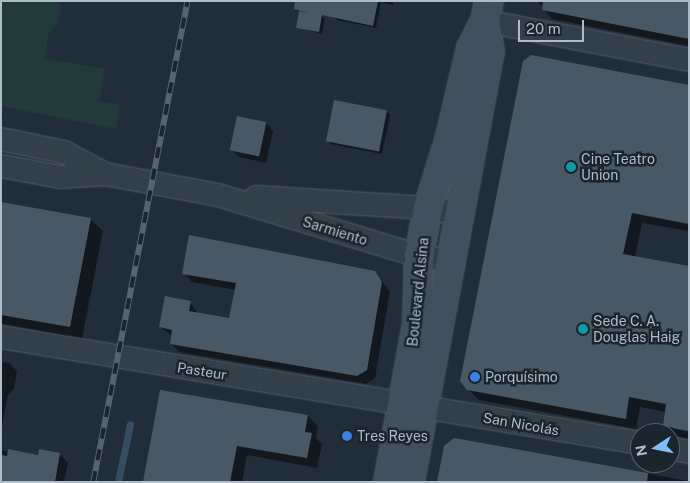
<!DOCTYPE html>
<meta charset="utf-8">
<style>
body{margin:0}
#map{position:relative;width:690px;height:483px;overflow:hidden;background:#212e39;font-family:"Public Sans",sans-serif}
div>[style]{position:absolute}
.green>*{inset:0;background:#223a3a}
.shadow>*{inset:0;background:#0007}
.stream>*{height:7px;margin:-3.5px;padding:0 3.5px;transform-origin:3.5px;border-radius:3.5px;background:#344d61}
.building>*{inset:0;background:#485965;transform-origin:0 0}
.roads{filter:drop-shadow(0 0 1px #525e67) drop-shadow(0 0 1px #525e67)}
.street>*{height:22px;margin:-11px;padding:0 11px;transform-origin:11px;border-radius:11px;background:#344049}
.secondary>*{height:28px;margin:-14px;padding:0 14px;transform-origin:14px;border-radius:14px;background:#424f5d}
.rail>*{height:5.5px;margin-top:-2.75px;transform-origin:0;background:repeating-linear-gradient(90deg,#1a252e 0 11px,#566471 0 22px);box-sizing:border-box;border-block:1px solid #566471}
.dots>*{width:14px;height:14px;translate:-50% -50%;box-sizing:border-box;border:2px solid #1a252e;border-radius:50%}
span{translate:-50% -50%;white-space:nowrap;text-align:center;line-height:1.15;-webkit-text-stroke:5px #1a252e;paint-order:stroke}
.poi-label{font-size:14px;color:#afbbc6}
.left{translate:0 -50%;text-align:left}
.street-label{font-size:14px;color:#afbbc6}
.frame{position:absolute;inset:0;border:2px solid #afbbc6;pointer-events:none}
.north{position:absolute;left:630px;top:423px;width:50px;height:50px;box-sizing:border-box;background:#1a252e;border:1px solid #56616b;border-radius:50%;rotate:259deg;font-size:14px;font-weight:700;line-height:20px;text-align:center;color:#afbbc6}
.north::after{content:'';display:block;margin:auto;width:18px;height:22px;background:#80befa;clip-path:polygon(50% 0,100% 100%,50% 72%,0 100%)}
.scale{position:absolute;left:518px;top:20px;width:66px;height:22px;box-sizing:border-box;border:2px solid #afbbc6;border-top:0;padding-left:6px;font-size:15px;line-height:18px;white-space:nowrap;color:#afbbc6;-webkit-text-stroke:4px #1a252e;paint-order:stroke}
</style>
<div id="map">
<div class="green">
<div style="clip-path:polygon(1px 1px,59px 1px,61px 7px,57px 24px,48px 34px,45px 58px,105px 69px,99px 101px,120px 105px,116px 129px,1px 106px)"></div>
</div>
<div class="shadow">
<div style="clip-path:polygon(337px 1px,393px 1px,393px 5px,381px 2px,376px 28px,337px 20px,334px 17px)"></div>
<div style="clip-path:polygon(538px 1px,689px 1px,689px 46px,552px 19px)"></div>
<div style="clip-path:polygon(321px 16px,325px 19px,322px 34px,297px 27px)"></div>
<div style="clip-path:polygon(689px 87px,689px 231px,642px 223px,635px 257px,674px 429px,689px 432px,689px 439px,675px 436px,664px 426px,666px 412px,640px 407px,636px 429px,479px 400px,468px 389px)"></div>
<div style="clip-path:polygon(386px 111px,390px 115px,382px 154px,331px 144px,328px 141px)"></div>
<div style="clip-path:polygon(266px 123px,273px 131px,266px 163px,239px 157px,231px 149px)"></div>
<div style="clip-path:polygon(1px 203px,90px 219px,103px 231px,82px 339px,1px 324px)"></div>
<div style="clip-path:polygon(184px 273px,375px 273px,390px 291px,375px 378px,366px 384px,179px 352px,171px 343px,172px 336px,160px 327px,190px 302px,198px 314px,230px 319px,236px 290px,192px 282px)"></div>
<div style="clip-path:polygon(1px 362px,9px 363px,17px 371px,14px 389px,8px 395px,1px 432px)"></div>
<div style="clip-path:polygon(308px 416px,318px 426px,316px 438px,322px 444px,317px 468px,247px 455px,242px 482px,144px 482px)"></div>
<div style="clip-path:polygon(454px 440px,689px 481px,689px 482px,438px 482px)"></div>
<div style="clip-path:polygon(1px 450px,39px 457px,60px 454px,68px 463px,64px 482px,1px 482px)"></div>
</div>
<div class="stream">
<div style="left:118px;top:482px;width:59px;rotate:-78.3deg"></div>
</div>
<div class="building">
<div style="clip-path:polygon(295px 1px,378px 1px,373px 26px,322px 15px,319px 32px,296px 28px,299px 11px,310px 13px,294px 9px)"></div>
<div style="clip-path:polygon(543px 1px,689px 1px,689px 39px,542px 10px)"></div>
<div style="clip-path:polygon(531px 55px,689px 85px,689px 224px,632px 213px,623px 254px,689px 266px,689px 431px,663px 426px,666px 404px,629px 397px,626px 419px,467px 390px,460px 381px,523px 61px)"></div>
<div style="left:334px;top:100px;width:54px;height:42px;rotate:11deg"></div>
<div style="left:237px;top:116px;width:30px;height:35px;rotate:12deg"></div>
<div style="clip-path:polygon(1px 202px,91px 218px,70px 327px,1px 315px)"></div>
<div style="clip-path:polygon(189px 235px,375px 271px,382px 282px,367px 370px,357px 376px,170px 344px,172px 330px,159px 327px,165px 296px,191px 301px,189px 311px,229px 318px,236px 283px,182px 274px)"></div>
<div style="clip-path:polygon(160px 390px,308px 415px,305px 432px,312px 433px,307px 458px,237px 446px,230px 482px,143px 482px)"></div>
<div style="clip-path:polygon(454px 438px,648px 473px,647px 482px,437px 482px,444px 446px)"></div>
<div style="clip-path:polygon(8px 449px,38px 455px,39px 449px,60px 453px,55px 482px,1px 482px,1px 455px,7px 456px)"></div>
</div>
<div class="roads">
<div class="street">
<div style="left:485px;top:21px;width:208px;rotate:10.8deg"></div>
<div style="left:1px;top:139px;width:64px;rotate:11.7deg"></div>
<div style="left:64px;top:152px;width:47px;rotate:28.2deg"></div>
<div style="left:1px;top:166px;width:60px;rotate:10.6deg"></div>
<div style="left:60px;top:177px;width:45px;rotate:-3.8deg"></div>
<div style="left:105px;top:174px;width:115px;rotate:10.5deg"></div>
<div style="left:218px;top:195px;width:210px;rotate:16.9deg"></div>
<div style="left:419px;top:256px;width:34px;rotate:10deg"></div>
<div style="left:256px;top:197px;width:172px;rotate:3.7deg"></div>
<div style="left:428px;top:208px;width:34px;rotate:10deg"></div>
<div style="left:1px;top:337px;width:648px;rotate:9.42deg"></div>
<div style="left:670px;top:448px;width:19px;rotate:12deg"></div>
</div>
<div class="secondary">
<div style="left:388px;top:482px;width:161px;rotate:-79.6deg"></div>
<div style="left:417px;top:324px;width:68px;rotate:-88.3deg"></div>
<div style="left:419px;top:256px;width:49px;rotate:-79.4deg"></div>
<div style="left:428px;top:208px;width:74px;rotate:-72.8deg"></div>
<div style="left:450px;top:137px;width:91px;rotate:-76.7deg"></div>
<div style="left:471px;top:48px;width:30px;rotate:-63deg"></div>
<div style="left:485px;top:21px;width:20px;rotate:-79deg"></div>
<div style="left:410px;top:482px;width:437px;rotate:-79.5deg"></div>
<div style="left:490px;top:52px;width:31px;rotate:-99deg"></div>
</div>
</div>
<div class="rail">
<div style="left:93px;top:482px;width:490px;rotate:-78.9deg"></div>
</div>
<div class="dots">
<div style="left:571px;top:167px;background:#0f9aa8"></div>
<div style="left:583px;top:329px;background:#0f9aa8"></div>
<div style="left:475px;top:377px;background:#3f7fe0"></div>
<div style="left:347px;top:436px;background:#3f7fe0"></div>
</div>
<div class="poi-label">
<span class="left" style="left:581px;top:167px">Cine Teatro<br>Union</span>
<span class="left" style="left:593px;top:329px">Sede C. A.<br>Douglas Haig</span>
<span class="left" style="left:485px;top:377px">Porquísimo</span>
<span class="left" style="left:357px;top:436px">Tres Reyes</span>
</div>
<div class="street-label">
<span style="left:335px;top:231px;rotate:17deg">Sarmiento</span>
<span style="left:418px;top:292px;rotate:-84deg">Boulevard Alsina</span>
<span style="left:202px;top:371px;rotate:9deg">Pasteur</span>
<span style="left:521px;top:424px;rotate:10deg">San Nicolás</span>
</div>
<div class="frame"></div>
<div class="north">N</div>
<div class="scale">20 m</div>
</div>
